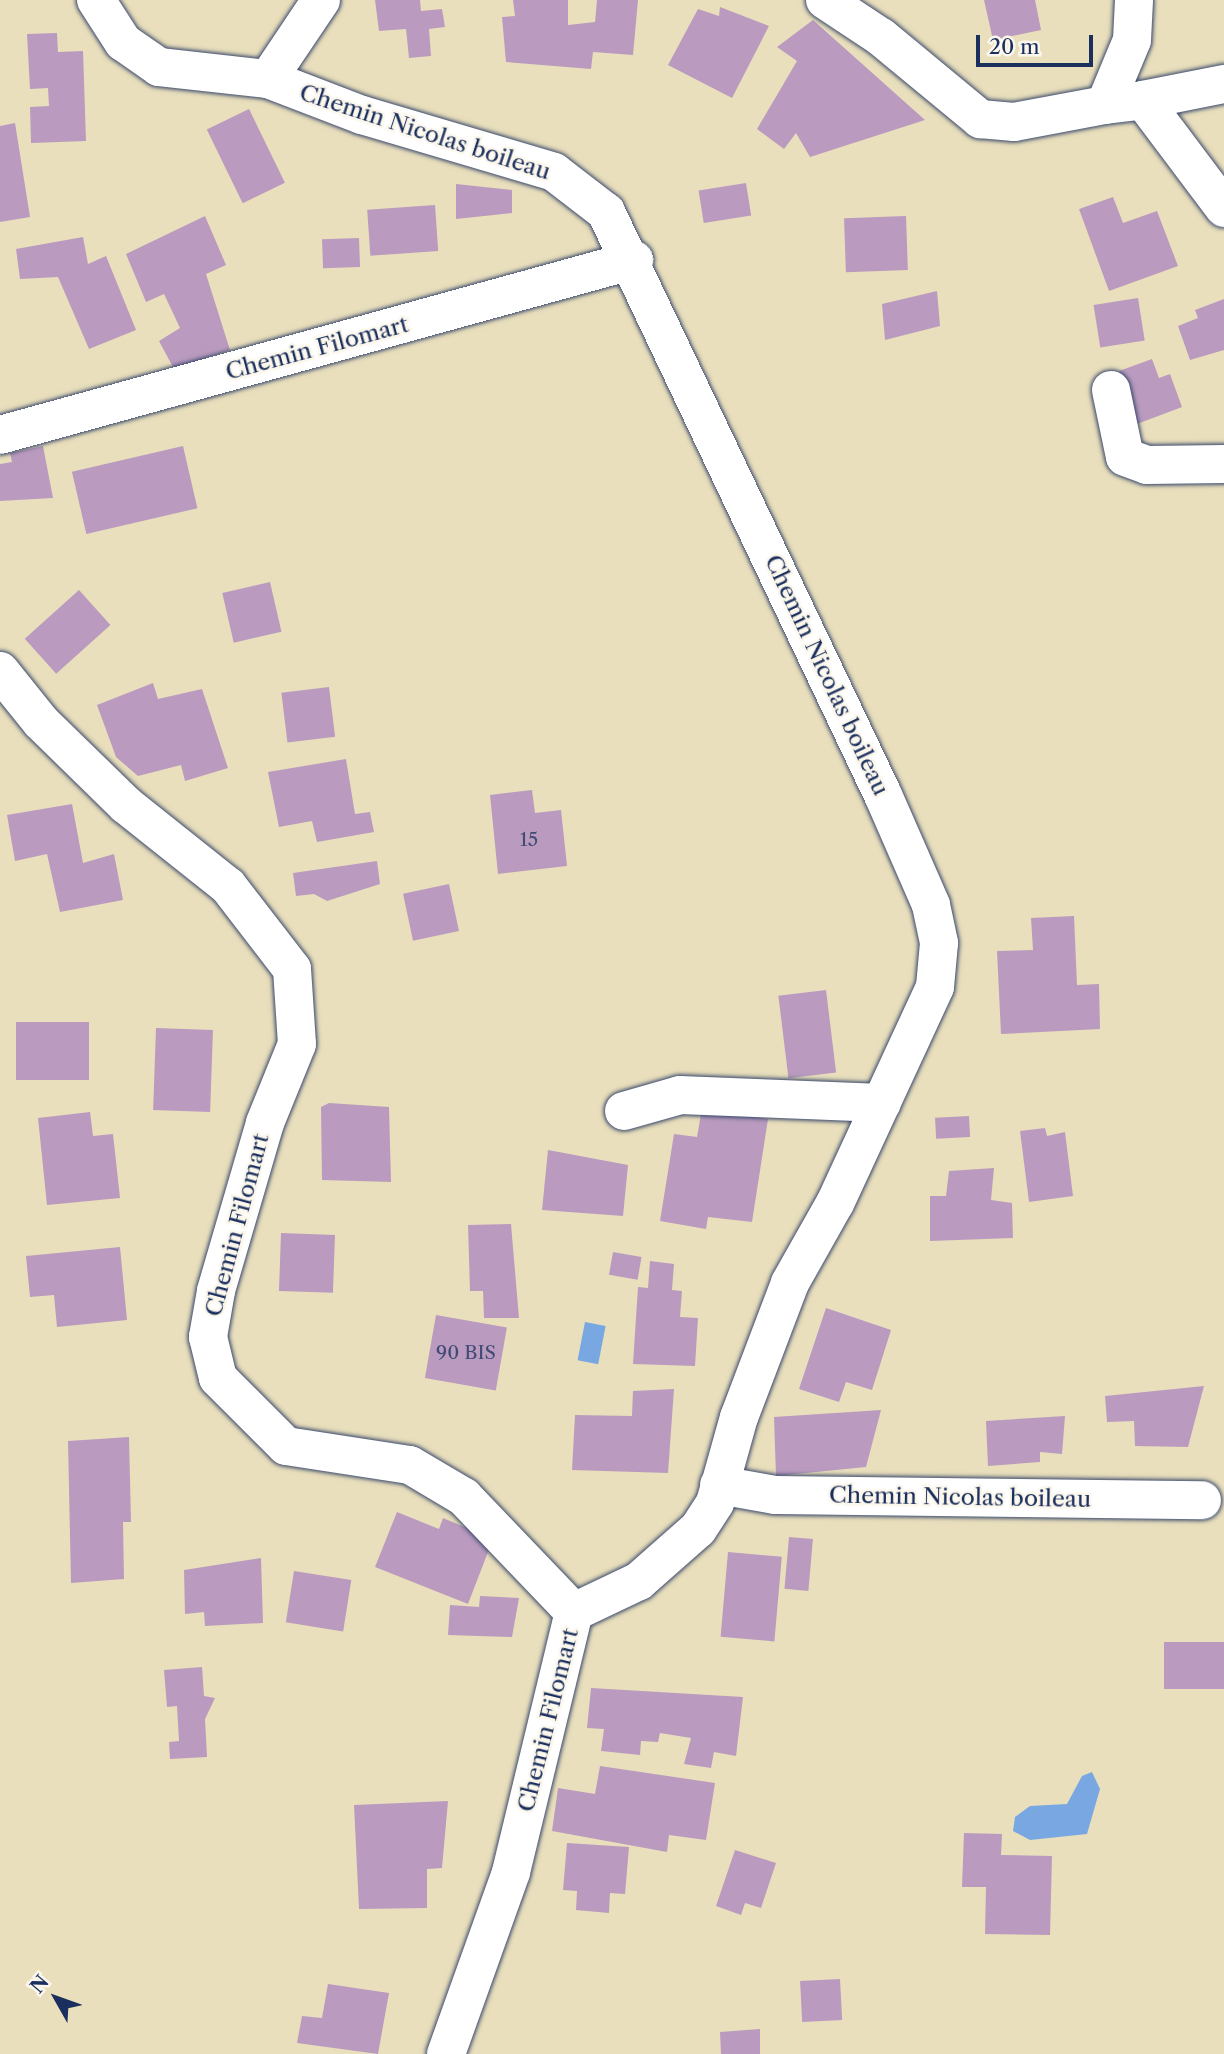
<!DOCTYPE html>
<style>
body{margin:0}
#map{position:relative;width:1224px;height:2054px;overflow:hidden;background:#e9dfbc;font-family:"Libre Caslon Text",serif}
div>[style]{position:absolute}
.water>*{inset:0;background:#78a7e1;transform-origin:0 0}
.building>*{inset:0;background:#ba9bbf;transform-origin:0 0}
.roads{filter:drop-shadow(0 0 2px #3a496c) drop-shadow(0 0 2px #3a496c)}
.minor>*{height:38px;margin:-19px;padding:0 19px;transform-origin:19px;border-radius:19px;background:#fff}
span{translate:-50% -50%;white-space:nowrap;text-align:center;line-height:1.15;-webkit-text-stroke:5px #fbf7ec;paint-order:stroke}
.number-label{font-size:19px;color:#434a76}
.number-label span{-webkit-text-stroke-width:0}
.street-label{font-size:23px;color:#1b2f5e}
.north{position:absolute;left:21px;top:1963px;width:70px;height:70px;-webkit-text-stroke:5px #fbf7ec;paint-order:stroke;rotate:310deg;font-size:19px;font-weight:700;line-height:28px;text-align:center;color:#1b2f5e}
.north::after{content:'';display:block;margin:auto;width:24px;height:32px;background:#1b2f5e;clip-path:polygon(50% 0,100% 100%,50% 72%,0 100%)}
.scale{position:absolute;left:976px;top:35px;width:117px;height:32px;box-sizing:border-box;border:4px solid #1b2f5e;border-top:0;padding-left:9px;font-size:21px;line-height:24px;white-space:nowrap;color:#1b2f5e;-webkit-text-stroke:5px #fbf7ec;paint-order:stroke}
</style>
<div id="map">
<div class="water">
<div style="left:585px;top:1322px;width:21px;height:39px;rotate:11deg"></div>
<div style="clip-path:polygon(1092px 1772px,1100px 1789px,1087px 1834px,1030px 1840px,1013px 1831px,1015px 1817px,1030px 1806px,1067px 1804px,1082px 1776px)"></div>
</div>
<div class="building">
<div style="clip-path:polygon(375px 0,420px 0,421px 11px,442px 9px,445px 27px,429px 29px,431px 56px,409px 58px,406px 29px,379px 31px)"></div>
<div style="clip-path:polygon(513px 0,568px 0,568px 25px,595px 22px,597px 0,638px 0,633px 55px,593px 52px,591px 69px,506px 62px,502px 17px,515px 16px)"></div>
<div style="clip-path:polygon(984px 0,1035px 0,1041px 30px,993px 40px)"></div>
<div style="clip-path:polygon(720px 7px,769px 26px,732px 98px,668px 65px,698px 9px,719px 16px)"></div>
<div style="clip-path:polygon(813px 20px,925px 120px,810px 157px,796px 133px,784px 149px,757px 129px,797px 61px,777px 47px)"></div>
<div style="clip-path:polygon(57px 33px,58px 52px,83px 51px,86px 141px,31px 143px,30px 107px,49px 106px,48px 88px,30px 89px,27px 34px)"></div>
<div style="left:249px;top:109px;width:82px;height:47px;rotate:64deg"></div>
<div style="clip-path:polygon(15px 123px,30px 217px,0 222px,0 126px)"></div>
<div style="left:746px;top:183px;width:33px;height:48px;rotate:81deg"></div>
<div style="clip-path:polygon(456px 184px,512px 190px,512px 213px,456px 219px)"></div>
<div style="clip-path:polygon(1113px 197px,1123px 223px,1157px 211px,1178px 266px,1109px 291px,1079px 209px)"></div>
<div style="left:435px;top:205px;width:46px;height:68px;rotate:86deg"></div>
<div style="clip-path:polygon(205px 216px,226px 265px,206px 274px,230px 350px,174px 369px,159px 341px,180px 328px,164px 294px,146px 302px,126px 254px)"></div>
<div style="left:906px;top:216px;width:54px;height:62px;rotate:88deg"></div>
<div style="clip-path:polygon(83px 237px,88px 264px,106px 256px,136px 330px,89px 349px,58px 277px,20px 279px,16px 249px)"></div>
<div style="left:359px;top:238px;width:29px;height:37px;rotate:88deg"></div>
<div style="clip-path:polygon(937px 291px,940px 326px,885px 340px,882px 304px)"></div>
<div style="left:1138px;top:298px;width:43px;height:45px;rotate:81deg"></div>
<div style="clip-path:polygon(1224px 299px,1224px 350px,1190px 360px,1178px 326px,1198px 318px,1195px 310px)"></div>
<div style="clip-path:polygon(1152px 359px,1159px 378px,1170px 374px,1182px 407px,1137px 424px,1119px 371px)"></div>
<div style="clip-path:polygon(43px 446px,53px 498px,0 501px,0 464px,12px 462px,10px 453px)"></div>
<div style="left:183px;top:446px;width:64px;height:114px;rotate:77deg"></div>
<div style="left:270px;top:582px;width:51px;height:49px;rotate:77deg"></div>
<div style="left:79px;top:590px;width:47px;height:73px;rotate:48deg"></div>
<div style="clip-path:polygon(153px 683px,158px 699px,202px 689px,228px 768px,185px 781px,181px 765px,138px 776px,116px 757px,97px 705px)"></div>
<div style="left:329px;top:687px;width:50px;height:48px;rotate:83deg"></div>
<div style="clip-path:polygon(346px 759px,355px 814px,370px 812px,374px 832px,317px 842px,312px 821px,279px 827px,268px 772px)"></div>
<div style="clip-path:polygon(532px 790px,535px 813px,561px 810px,567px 866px,498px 874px,490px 795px)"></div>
<div style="clip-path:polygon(72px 804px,83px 863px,114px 854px,123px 900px,60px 912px,47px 854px,15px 861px,7px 815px)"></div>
<div style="clip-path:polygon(377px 861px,380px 884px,327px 901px,314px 894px,296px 896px,293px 873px)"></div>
<div style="left:449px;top:884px;width:48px;height:47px;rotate:78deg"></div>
<div style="clip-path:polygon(1074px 916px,1077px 985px,1099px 984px,1100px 1029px,1001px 1034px,997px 951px,1033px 950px,1031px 918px)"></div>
<div style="left:826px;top:990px;width:83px;height:48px;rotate:83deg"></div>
<div style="left:89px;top:1022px;width:58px;height:73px;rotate:90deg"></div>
<div style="left:156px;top:1028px;width:57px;height:82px;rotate:2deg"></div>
<div style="clip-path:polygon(329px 1103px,389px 1107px,391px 1182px,322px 1180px,321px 1107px)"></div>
<div style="clip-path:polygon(702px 1108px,768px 1119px,752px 1222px,708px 1217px,706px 1229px,660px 1221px,674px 1134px,697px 1137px)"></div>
<div style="clip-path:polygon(90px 1112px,93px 1136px,113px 1134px,120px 1198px,47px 1205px,38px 1118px)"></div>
<div style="left:969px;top:1116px;width:21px;height:34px;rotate:87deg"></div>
<div style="clip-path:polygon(1045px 1128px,1047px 1136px,1065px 1132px,1073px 1196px,1029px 1202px,1020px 1131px)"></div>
<div style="clip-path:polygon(548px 1150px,628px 1165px,623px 1216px,542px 1210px)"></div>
<div style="clip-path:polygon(994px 1168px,991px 1200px,1012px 1203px,1013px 1238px,930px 1241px,930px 1196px,946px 1196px,949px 1171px)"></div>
<div style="clip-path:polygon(511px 1224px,519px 1318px,484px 1318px,483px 1291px,470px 1291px,468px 1225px)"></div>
<div style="left:281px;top:1233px;width:54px;height:58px;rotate:2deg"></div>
<div style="clip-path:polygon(120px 1247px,127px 1320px,57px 1327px,54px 1295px,30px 1297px,26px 1256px)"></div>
<div style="left:613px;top:1252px;width:29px;height:23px;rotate:10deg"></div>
<div style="clip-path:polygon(650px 1261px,674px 1264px,672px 1290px,682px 1291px,680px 1317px,698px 1318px,695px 1366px,633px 1364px,638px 1287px,648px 1288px)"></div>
<div style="clip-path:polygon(826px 1308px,891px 1330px,872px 1390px,846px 1382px,839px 1402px,799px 1389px)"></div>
<div style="left:436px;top:1315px;width:72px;height:64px;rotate:10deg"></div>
<div style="clip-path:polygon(1204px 1386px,1188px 1447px,1135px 1446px,1134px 1421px,1107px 1422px,1105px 1396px)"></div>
<div style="clip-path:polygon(674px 1389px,668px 1473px,572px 1470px,575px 1415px,632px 1416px,633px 1391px)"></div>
<div style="clip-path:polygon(881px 1410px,866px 1467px,776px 1476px,774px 1417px)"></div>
<div style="clip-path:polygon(1065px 1416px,1062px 1454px,1040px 1452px,1040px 1462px,988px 1466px,986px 1421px)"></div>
<div style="clip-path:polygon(129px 1437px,131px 1522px,123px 1522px,124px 1579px,71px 1583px,68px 1441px)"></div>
<div style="clip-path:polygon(397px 1512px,439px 1529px,443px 1518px,493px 1539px,468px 1604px,375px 1567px)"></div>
<div style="left:789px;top:1537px;width:24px;height:52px;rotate:5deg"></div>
<div style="left:728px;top:1552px;width:54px;height:85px;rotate:5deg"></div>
<div style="clip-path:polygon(261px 1558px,263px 1623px,205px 1626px,204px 1612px,185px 1614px,184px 1570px)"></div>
<div style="left:294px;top:1571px;width:58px;height:52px;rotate:9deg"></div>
<div style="clip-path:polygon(480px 1596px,519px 1598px,512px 1637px,448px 1635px,450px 1605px,479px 1607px)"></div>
<div style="left:1224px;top:1642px;width:47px;height:60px;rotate:90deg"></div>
<div style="clip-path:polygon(202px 1667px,204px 1696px,215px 1698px,205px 1719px,207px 1757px,170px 1759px,169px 1742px,179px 1741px,177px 1706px,167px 1707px,164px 1670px)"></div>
<div style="clip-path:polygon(591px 1688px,743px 1697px,736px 1756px,714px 1752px,711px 1768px,684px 1764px,691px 1738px,660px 1733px,658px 1742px,641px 1741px,640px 1755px,601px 1751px,604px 1729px,587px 1728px)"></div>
<div style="clip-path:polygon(600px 1766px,715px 1783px,706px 1840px,669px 1835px,667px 1852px,552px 1831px,558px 1788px,595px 1794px)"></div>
<div style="clip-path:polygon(448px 1801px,442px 1868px,427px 1869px,427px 1908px,359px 1909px,354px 1805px)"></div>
<div style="clip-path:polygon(964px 1833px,1002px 1834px,1001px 1855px,1052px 1856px,1050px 1935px,985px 1934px,986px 1887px,962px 1887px)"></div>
<div style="clip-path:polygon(567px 1843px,629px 1847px,625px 1894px,610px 1893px,609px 1913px,576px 1910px,577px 1891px,563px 1890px)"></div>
<div style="clip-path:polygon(735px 1850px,776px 1863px,761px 1908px,745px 1903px,741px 1915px,716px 1906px)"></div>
<div style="left:840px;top:1979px;width:41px;height:40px;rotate:87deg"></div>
<div style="clip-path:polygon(328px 1984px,389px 1993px,378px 2054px,297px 2043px,302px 2016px,322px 2018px)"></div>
<div style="clip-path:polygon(760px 2029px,760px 2054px,721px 2054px,720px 2032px)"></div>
</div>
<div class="roads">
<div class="minor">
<div style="left:96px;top:0;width:50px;rotate:57.3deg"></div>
<div style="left:123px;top:42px;width:44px;rotate:34.8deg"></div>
<div style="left:159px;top:67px;width:110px;rotate:6.3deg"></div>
<div style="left:268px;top:79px;width:95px;rotate:-56.1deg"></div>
<div style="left:825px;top:0;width:67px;rotate:33.5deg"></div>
<div style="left:881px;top:37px;width:129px;rotate:39.6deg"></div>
<div style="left:980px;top:119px;width:34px;rotate:5deg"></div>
<div style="left:1014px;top:122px;width:93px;rotate:-10.6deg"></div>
<div style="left:1105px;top:105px;width:70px;rotate:-67.4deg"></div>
<div style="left:1132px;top:40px;width:40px;rotate:-87.1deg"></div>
<div style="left:268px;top:79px;width:101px;rotate:21deg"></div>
<div style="left:362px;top:115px;width:200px;rotate:16.5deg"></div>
<div style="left:554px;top:172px;width:66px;rotate:37.6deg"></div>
<div style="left:606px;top:212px;width:645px;rotate:64.59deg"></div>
<div style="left:883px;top:795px;width:120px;rotate:66.4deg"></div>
<div style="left:931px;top:905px;width:39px;rotate:78deg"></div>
<div style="left:939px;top:943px;width:44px;rotate:95.2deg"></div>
<div style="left:935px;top:987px;width:238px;rotate:114.8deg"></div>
<div style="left:835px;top:1203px;width:92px;rotate:119.4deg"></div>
<div style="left:790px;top:1283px;width:143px;rotate:110.8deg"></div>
<div style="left:739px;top:1417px;width:89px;rotate:105.6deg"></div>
<div style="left:715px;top:1503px;width:31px;rotate:123deg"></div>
<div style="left:698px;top:1529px;width:79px;rotate:138.6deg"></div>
<div style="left:639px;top:1581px;width:72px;rotate:154.5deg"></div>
<div style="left:1143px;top:100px;width:83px;rotate:-11.2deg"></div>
<div style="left:1105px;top:105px;width:38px;rotate:-7deg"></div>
<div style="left:1143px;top:100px;width:135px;rotate:53.1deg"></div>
<div style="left:1111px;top:390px;width:68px;rotate:78.2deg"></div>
<div style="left:1125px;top:457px;width:23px;rotate:20deg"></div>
<div style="left:1147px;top:465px;width:77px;rotate:-0.7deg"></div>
<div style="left:0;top:435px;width:658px;rotate:-15.43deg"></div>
<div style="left:0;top:671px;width:65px;rotate:51.2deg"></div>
<div style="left:41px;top:722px;width:119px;rotate:44.3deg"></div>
<div style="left:126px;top:805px;width:130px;rotate:38.5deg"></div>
<div style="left:228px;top:886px;width:105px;rotate:52.4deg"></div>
<div style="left:292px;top:969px;width:75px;rotate:86.2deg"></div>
<div style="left:297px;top:1044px;width:85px;rotate:112.1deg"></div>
<div style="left:265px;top:1123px;width:175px;rotate:106.3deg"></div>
<div style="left:216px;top:1291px;width:47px;rotate:99.9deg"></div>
<div style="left:208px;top:1337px;width:42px;rotate:76.3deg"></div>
<div style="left:218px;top:1378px;width:96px;rotate:45deg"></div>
<div style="left:286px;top:1446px;width:125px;rotate:8.7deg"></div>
<div style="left:410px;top:1465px;width:63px;rotate:30.7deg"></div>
<div style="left:464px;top:1497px;width:159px;rotate:46.3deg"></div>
<div style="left:624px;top:1111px;width:58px;rotate:-15.9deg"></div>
<div style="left:680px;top:1095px;width:202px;rotate:2.3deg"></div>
<div style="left:719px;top:1485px;width:57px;rotate:10.1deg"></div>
<div style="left:775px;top:1495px;width:427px;rotate:0.7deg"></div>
<div style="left:446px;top:2054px;width:193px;rotate:-70.3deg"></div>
<div style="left:511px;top:1872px;width:268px;rotate:-76.4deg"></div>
</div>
</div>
<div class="number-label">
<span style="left:529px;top:840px">15</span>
<span style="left:466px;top:1353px">90 BIS</span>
</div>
<div class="street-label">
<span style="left:425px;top:132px;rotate:18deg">Chemin Nicolas boileau</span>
<span style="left:317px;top:348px;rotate:-15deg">Chemin Filomart</span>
<span style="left:827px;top:675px;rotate:65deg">Chemin Nicolas boileau</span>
<span style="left:237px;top:1225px;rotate:-75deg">Chemin Filomart</span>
<span style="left:960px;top:1497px;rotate:1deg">Chemin Nicolas boileau</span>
<span style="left:548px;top:1720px;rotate:-76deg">Chemin Filomart</span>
</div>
<div class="north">N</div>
<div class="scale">20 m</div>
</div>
